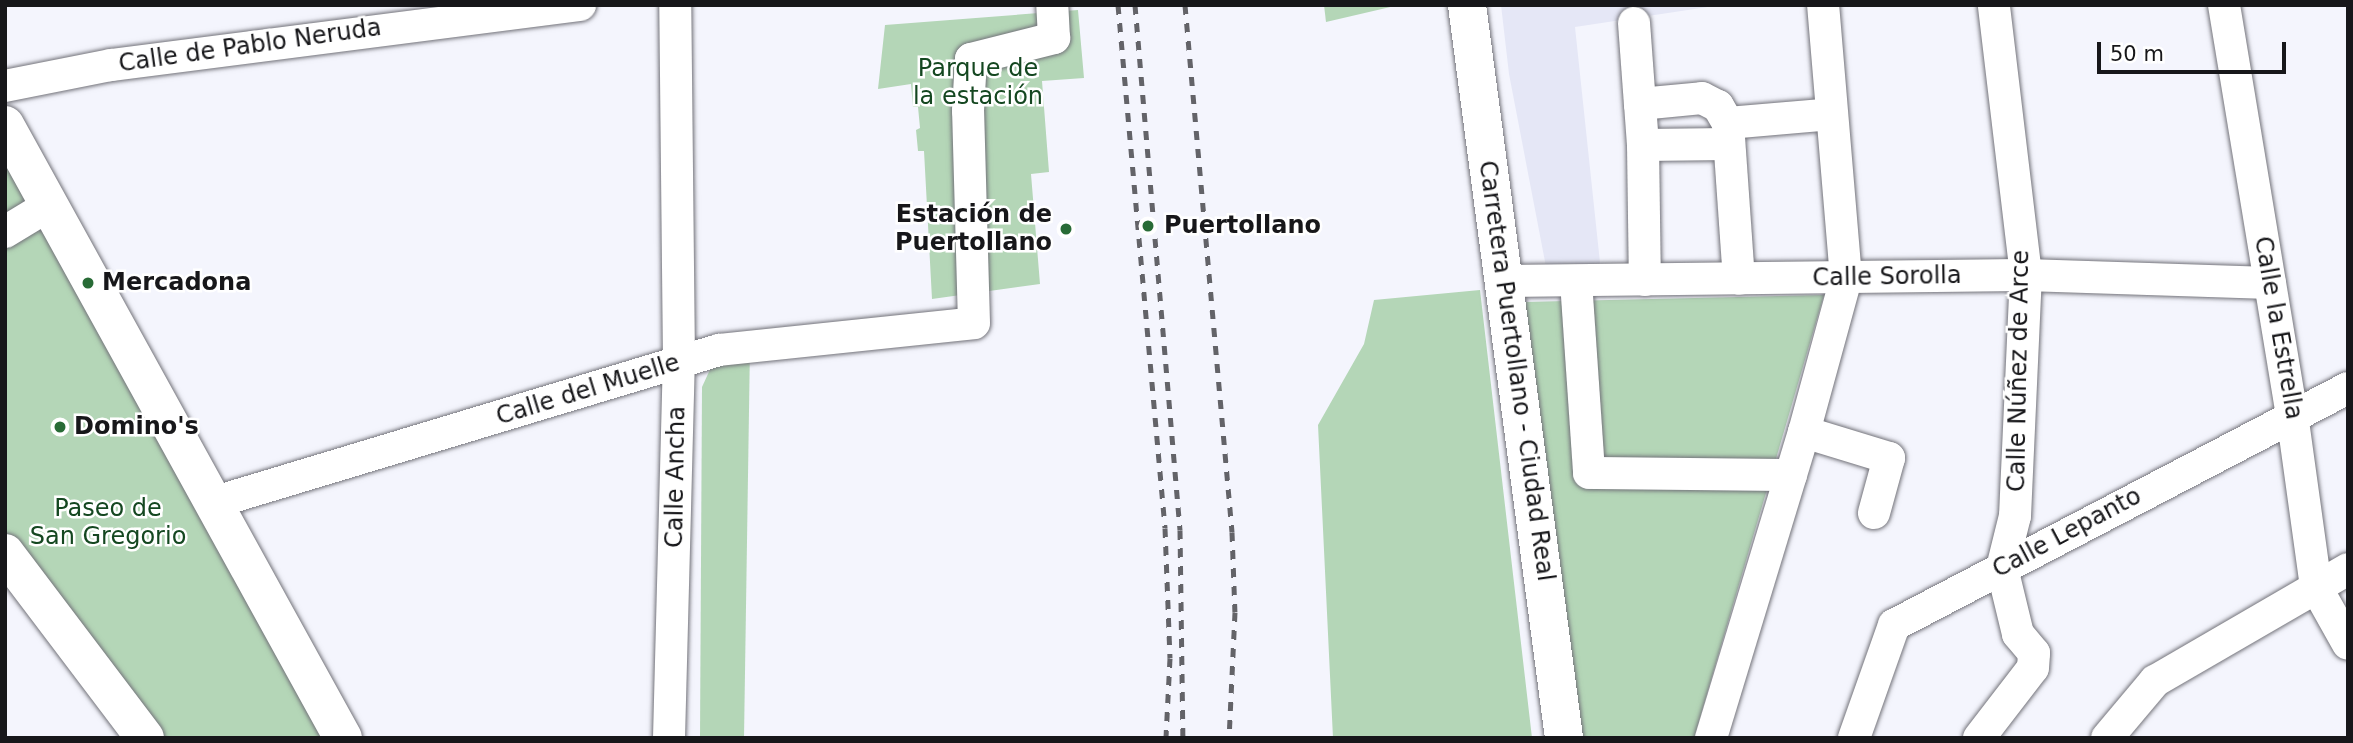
<!DOCTYPE html>
<meta charset="utf-8">
<style>
body{margin:0}
#map{position:relative;width:2353px;height:743px;overflow:hidden;background:#f4f5fd;font-family:"DejaVu Sans",sans-serif}
div>[style]{position:absolute}
.built>*{inset:0;background:#e5e7f6}
.green>*{inset:0;background:#b4d6b7}
.roads{filter:drop-shadow(0 0 2px #73737a) drop-shadow(0 0 2px #73737a)}
.minor>*{height:32px;margin:-16px;padding:0 16px;transform-origin:16px;border-radius:16px;background:#fff}
.major>*{height:38px;margin:-19px;padding:0 19px;transform-origin:19px;border-radius:19px;background:#fff}
.highway>*{height:38px;margin:-19px;padding:0 19px;transform-origin:19px;border-radius:19px;background:#fff}
.rail>*{height:5px;margin-top:-2.5px;transform-origin:0;background:repeating-linear-gradient(90deg,#636368 0 9px,transparent 0 18px)}
.dots>*{width:19px;height:19px;translate:-50% -50%;box-sizing:border-box;border:4px solid #fff;border-radius:50%}
span{translate:-50% -50%;white-space:nowrap;text-align:center;line-height:1.15;-webkit-text-stroke:5px #fff;paint-order:stroke}
.street-label{font-size:24px;color:#17171a}
.park-label{font-size:24px;color:#144720}
.poi-label{font-size:24px;color:#17171a;font-weight:700}
.right{translate:-100% -50%;text-align:right}
.left{translate:0 -50%;text-align:left}
.frame{position:absolute;inset:0;border:7px solid #17171a;pointer-events:none}
.scale{position:absolute;left:2097px;top:42px;width:189px;height:32px;box-sizing:border-box;border:4px solid #17171a;border-top:0;padding-left:9px;font-size:21px;line-height:24px;white-space:nowrap;color:#17171a;-webkit-text-stroke:5px #fff;paint-order:stroke}
</style>
<div id="map">
<div class="built">
<div style="clip-path:polygon(1501px 5px,1721px 5px,1575px 27px,1601px 272px,1547px 272px,1509px 74px)"></div>
</div>
<div class="green">
<div style="clip-path:polygon(1324px 5px,1399px 5px,1326px 22px)"></div>
<div style="clip-path:polygon(1078px 10px,1084px 78px,1042px 81px,1049px 172px,1031px 174px,1040px 284px,932px 299px,924px 151px,918px 151px,916px 130px,920px 128px,918px 107px,913px 107px,911px 84px,878px 89px,885px 25px)"></div>
<div style="clip-path:polygon(5px 125px,343px 738px,145px 738px,5px 553px)"></div>
<div style="clip-path:polygon(1480px 290px,1532px 738px,1333px 738px,1318px 425px,1364px 344px,1374px 300px)"></div>
<div style="clip-path:polygon(1824px 295px,1694px 738px,1580px 738px,1522px 302px)"></div>
<div style="clip-path:polygon(750px 345px,744px 738px,700px 738px,702px 387px,719px 350px)"></div>
</div>
<div class="roads">
<div class="minor">
<div style="left:2224px;top:5px;width:415px;rotate:80.6deg"></div>
<div style="left:2292px;top:414px;width:175px;rotate:82.1deg"></div>
<div style="left:2316px;top:587px;width:65px;rotate:60.7deg"></div>
<div style="left:1634px;top:23px;width:81px;rotate:85.8deg"></div>
<div style="left:5px;top:86px;width:108px;rotate:-11.2deg"></div>
<div style="left:111px;top:65px;width:473px;rotate:-7.3deg"></div>
<div style="left:1728px;top:123px;width:104px;rotate:-4.9deg"></div>
<div style="left:1729px;top:144px;width:86px;rotate:179.3deg"></div>
<div style="left:1643px;top:145px;width:41px;rotate:-94.2deg"></div>
<div style="left:1640px;top:104px;width:62px;rotate:-5.5deg"></div>
<div style="left:1702px;top:98px;width:18px;rotate:27deg"></div>
<div style="left:1718px;top:106px;width:20px;rotate:60deg"></div>
<div style="left:1728px;top:123px;width:156px;rotate:86deg"></div>
<div style="left:1643px;top:145px;width:135px;rotate:89.2deg"></div>
<div style="left:5px;top:232px;width:50px;rotate:-31.2deg"></div>
<div style="left:1505px;top:281px;width:521px;rotate:-0.66deg"></div>
<div style="left:2026px;top:275px;width:244px;rotate:1.9deg"></div>
<div style="left:1576px;top:281px;width:192px;rotate:86.1deg"></div>
<div style="left:1589px;top:473px;width:202px;rotate:0.6deg"></div>
<div style="left:1804px;top:432px;width:89px;rotate:17deg"></div>
<div style="left:1889px;top:458px;width:57px;rotate:105.3deg"></div>
<div style="left:212px;top:503px;width:530px;rotate:-16.79deg"></div>
<div style="left:719px;top:350px;width:256px;rotate:-6deg"></div>
<div style="left:974px;top:323px;width:212px;rotate:-91.6deg"></div>
<div style="left:968px;top:111px;width:52px;rotate:-86.7deg"></div>
<div style="left:971px;top:59px;width:86px;rotate:-14.2deg"></div>
<div style="left:1054px;top:38px;width:33px;rotate:-93deg"></div>
<div style="left:669px;top:738px;width:376px;rotate:-88.5deg"></div>
<div style="left:679px;top:362px;width:357px;rotate:-90.6deg"></div>
<div style="left:1711px;top:738px;width:320px;rotate:-73.1deg"></div>
<div style="left:1804px;top:432px;width:160px;rotate:-74.7deg"></div>
<div style="left:1846px;top:278px;width:274px;rotate:-94.8deg"></div>
<div style="left:1854px;top:738px;width:120px;rotate:-70.5deg"></div>
<div style="left:1894px;top:625px;width:512px;rotate:-27.57deg"></div>
<div style="left:1979px;top:738px;width:88px;rotate:-52.4deg"></div>
<div style="left:2033px;top:668px;width:15px;rotate:-86deg"></div>
<div style="left:2034px;top:653px;width:25px;rotate:-130deg"></div>
<div style="left:2018px;top:634px;width:68px;rotate:-103.6deg"></div>
<div style="left:2002px;top:568px;width:54px;rotate:-76deg"></div>
<div style="left:2015px;top:516px;width:241px;rotate:-87.4deg"></div>
<div style="left:2026px;top:275px;width:272px;rotate:-96.8deg"></div>
<div style="left:2107px;top:738px;width:75px;rotate:-49.9deg"></div>
<div style="left:2155px;top:681px;width:223px;rotate:-30.1deg"></div>
</div>
<div class="major">
<div style="left:5px;top:125px;width:700px;rotate:61.13deg"></div>
<div style="left:5px;top:553px;width:232px;rotate:52.9deg"></div>
</div>
<div class="highway">
<div style="left:1467px;top:5px;width:739px;rotate:82.46deg"></div>
</div>
</div>
<div class="rail">
<div style="left:1118px;top:5px;width:525px;rotate:84.86deg"></div>
<div style="left:1165px;top:528px;width:130px;rotate:87.8deg"></div>
<div style="left:1170px;top:658px;width:80px;rotate:92.9deg"></div>
<div style="left:1135px;top:5px;width:527px;rotate:85.1deg"></div>
<div style="left:1180px;top:530px;width:208px;rotate:89.2deg"></div>
<div style="left:1185px;top:5px;width:529px;rotate:84.9deg"></div>
<div style="left:1232px;top:532px;width:80px;rotate:87.9deg"></div>
<div style="left:1235px;top:612px;width:126px;rotate:92.7deg"></div>
</div>
<div class="dots">
<div style="left:1148px;top:226px;background:#286b36"></div>
<div style="left:1066px;top:229px;background:#286b36"></div>
<div style="left:88px;top:283px;background:#286b36"></div>
<div style="left:60px;top:427px;background:#286b36"></div>
</div>
<div class="street-label">
<span style="left:250px;top:46px;rotate:-8deg">Calle de Pablo Neruda</span>
<span style="left:1887px;top:277px;rotate:-1deg">Calle Sorolla</span>
<span style="left:2278px;top:328px;rotate:80deg">Calle la Estrella</span>
<span style="left:1516px;top:371px;rotate:82deg">Carretera Puertollano - Ciudad Real</span>
<span style="left:2019px;top:371px;rotate:-89deg">Calle Núñez de Arce</span>
<span style="left:588px;top:390px;rotate:-17deg">Calle del Muelle</span>
<span style="left:676px;top:477px;rotate:-89deg">Calle Ancha</span>
<span style="left:2067px;top:533px;rotate:-28deg">Calle Lepanto</span>
</div>
<div class="park-label">
<span style="left:978px;top:83px">Parque de<br>la estación</span>
<span style="left:108px;top:523px">Paseo de<br>San Gregorio</span>
</div>
<div class="poi-label">
<span class="right" style="left:1052px;top:229px">Estación de<br>Puertollano</span>
<span class="left" style="left:1164px;top:226px">Puertollano</span>
<span class="left" style="left:102px;top:283px">Mercadona</span>
<span class="left" style="left:74px;top:427px">Domino's</span>
</div>
<div class="frame"></div>
<div class="scale">50 m</div>
</div>
